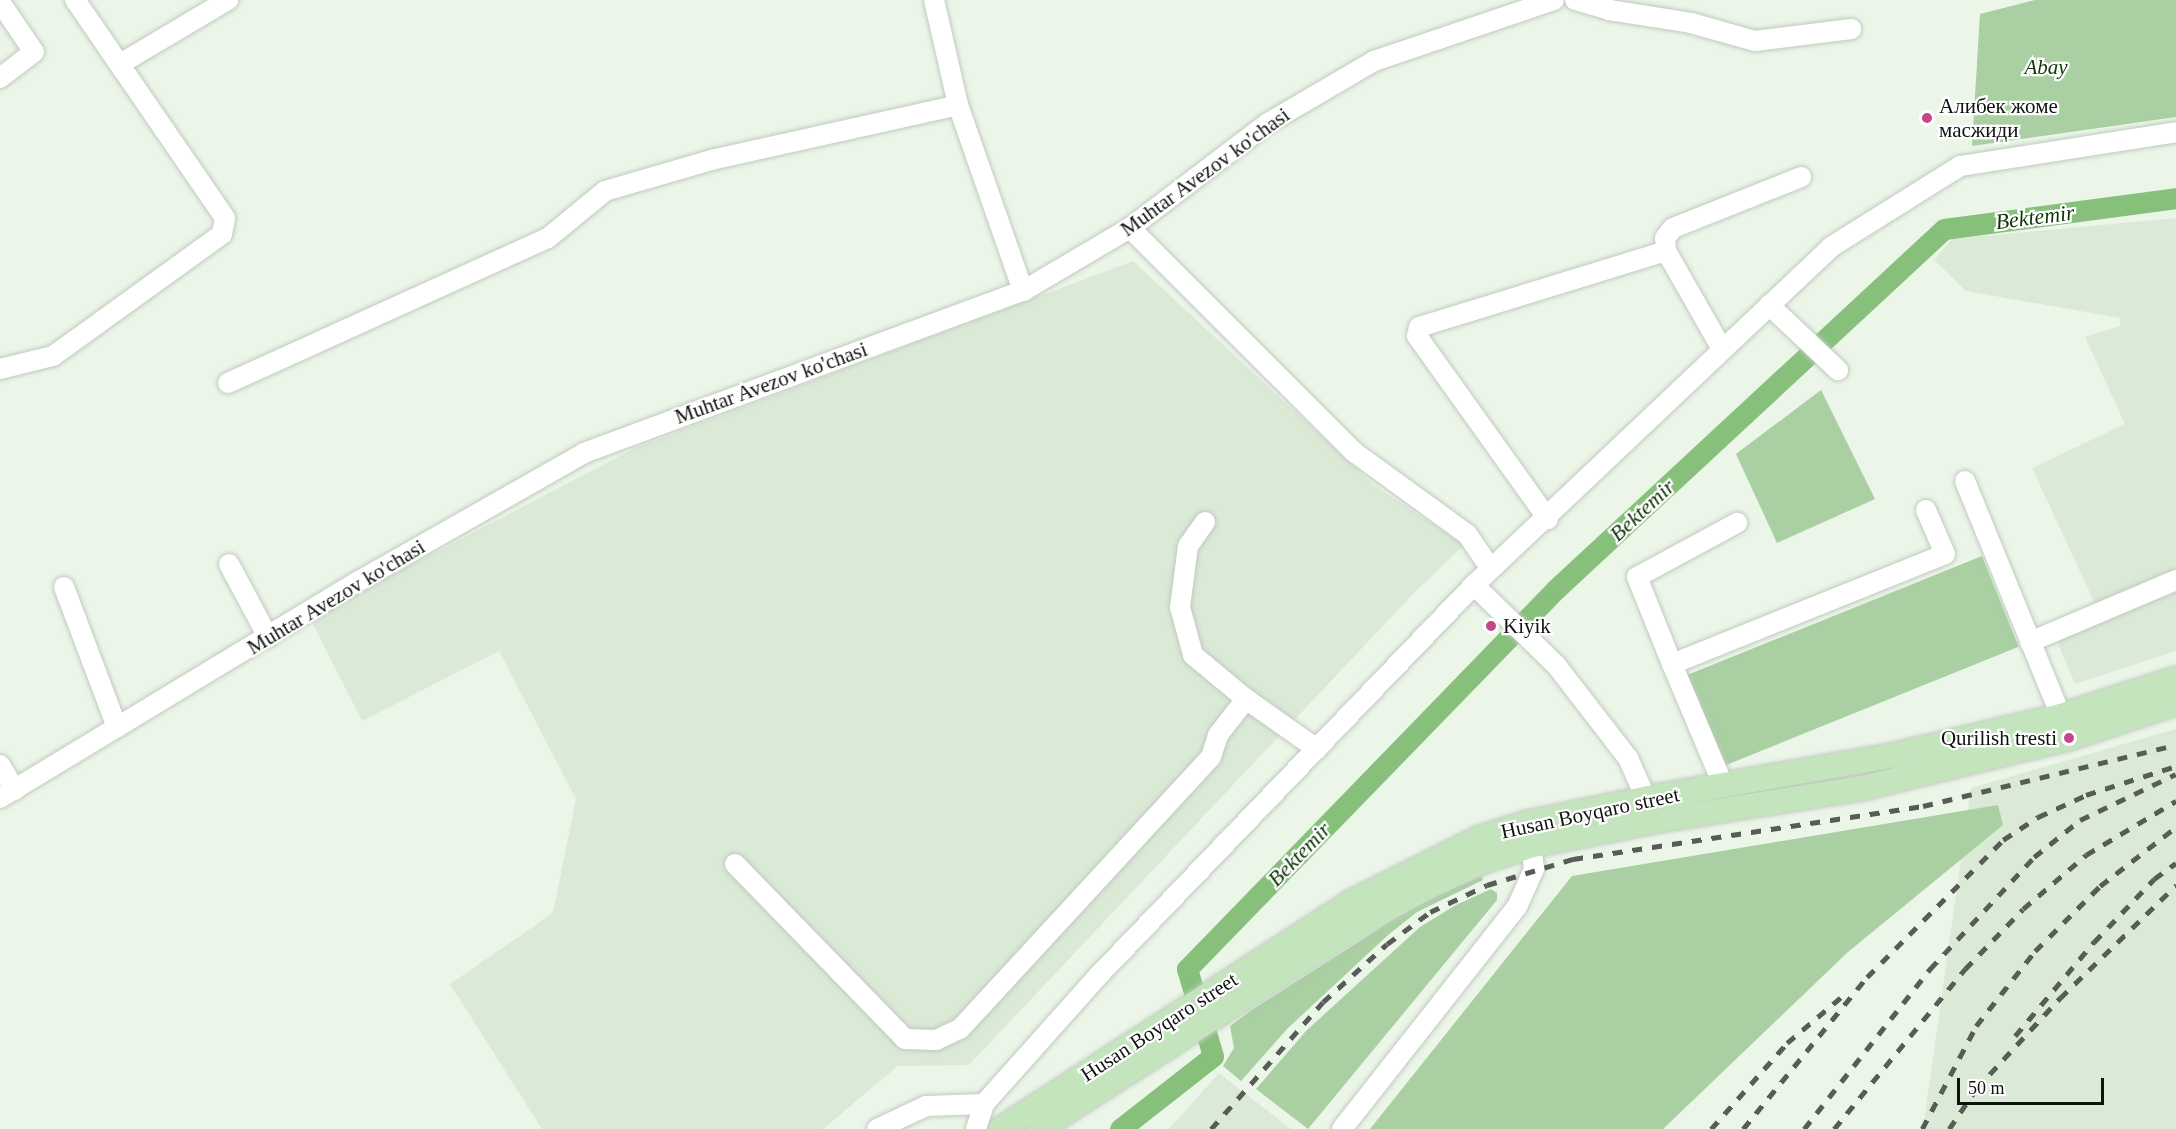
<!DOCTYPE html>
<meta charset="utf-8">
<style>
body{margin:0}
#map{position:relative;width:2176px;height:1129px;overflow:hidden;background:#ebf6e9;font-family:Georgia,serif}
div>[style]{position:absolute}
.built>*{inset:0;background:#daead7}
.green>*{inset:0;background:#a9cfa2;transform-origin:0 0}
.canal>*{height:21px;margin:-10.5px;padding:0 10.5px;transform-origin:10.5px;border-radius:10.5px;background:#86c07b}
.roads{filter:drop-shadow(0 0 2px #c0cabe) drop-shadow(0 0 2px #c0cabe)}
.minor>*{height:20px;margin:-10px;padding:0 10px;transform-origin:10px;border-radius:10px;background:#fff}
.major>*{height:24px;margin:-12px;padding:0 12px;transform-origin:12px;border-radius:12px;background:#c4e4be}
.rail>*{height:4.5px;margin-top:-2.25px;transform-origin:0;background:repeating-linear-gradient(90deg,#575d56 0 10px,transparent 0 20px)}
.dots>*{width:16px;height:16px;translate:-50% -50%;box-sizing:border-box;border:3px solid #fff;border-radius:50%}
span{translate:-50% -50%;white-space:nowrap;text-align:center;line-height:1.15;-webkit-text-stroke:4.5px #fff;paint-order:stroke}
.park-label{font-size:21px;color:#103708;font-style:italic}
.poi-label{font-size:21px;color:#0f130f}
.left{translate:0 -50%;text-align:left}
.right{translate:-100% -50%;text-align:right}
.street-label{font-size:21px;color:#0f130f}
.water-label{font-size:22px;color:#0c3405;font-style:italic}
.scale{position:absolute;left:1957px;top:1078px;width:147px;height:27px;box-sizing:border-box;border:3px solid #0f130f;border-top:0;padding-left:8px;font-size:18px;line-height:21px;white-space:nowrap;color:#0f130f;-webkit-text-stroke:4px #fff;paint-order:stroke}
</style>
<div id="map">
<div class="built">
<div style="clip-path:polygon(2176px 218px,2176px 651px,2075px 684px,2055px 637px,2097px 608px,2032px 468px,2125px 424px,2085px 337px,2120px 326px,2120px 318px,1966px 291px,1934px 260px,1952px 239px)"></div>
<div style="clip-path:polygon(1133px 261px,1375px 486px,1464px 545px,1413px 594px,969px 1065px,898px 1066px,823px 1129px,542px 1129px,450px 984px,553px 913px,576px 799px,499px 651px,362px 721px,310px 618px,635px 448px)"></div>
<div style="clip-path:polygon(2176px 729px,2176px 1129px,1923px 1129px,1971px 788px)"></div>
<div style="clip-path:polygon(1219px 1073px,1242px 1091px,1291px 1129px,1169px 1129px)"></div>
</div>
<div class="green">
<div style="clip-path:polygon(2035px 0,2176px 0,2176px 117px,1972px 146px,1980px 14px)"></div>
<div style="clip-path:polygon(1821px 390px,1875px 499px,1777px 543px,1736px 454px)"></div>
<div style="left:1982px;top:556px;width:98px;height:318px;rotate:68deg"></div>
<div style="clip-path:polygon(1998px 805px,2003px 825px,1848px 952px,1663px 1129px,1370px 1129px,1572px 876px)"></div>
<div style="clip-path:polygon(1481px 876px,1483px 880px,1417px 912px,1388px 935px,1287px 1029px,1241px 1081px,1223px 1066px,1234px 1048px,1230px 1026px,1253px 1009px,1413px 907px)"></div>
<div style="clip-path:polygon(1491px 889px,1497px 893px,1497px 900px,1308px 1129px,1256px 1089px,1306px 1031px,1420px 927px,1456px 905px)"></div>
</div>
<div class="canal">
<div style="left:1120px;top:1129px;width:118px;rotate:-38.1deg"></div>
<div style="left:1213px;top:1056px;width:91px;rotate:-106.6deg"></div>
<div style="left:1187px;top:969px;width:530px;rotate:-45.84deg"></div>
<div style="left:1556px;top:589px;width:529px;rotate:-42.86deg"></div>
<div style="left:1944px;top:229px;width:234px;rotate:-7.6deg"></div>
</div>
<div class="roads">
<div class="minor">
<div style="left:934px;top:0;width:108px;rotate:77.1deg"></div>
<div style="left:958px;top:105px;width:197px;rotate:70.7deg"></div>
<div style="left:1575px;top:0;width:35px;rotate:16deg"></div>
<div style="left:1609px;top:10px;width:83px;rotate:9deg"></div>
<div style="left:1691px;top:23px;width:66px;rotate:15.7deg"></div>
<div style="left:1755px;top:41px;width:97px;rotate:-7.1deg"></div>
<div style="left:0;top:2px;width:60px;rotate:55.8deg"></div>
<div style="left:34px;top:52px;width:43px;rotate:142.6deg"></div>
<div style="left:120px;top:64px;width:126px;rotate:-30.7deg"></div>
<div style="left:1130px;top:228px;width:317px;rotate:45deg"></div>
<div style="left:1354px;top:452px;width:140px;rotate:36deg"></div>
<div style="left:1467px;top:534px;width:42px;rotate:55.6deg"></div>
<div style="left:1769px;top:305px;width:95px;rotate:43.3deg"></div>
<div style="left:1722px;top:349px;width:113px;rotate:-119.7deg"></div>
<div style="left:1666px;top:251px;width:13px;rotate:-94deg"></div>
<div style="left:1665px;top:238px;width:13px;rotate:-51deg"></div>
<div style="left:1673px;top:228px;width:138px;rotate:-21.7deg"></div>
<div style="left:0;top:369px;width:55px;rotate:-13.8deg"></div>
<div style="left:53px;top:356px;width:208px;rotate:-35.8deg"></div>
<div style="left:222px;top:234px;width:16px;rotate:-79deg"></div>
<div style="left:225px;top:218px;width:265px;rotate:-124.5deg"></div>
<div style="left:228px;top:383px;width:351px;rotate:-24.4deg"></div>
<div style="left:548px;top:238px;width:74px;rotate:-39.5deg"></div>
<div style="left:605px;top:191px;width:115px;rotate:-16.2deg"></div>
<div style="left:715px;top:159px;width:249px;rotate:-12.5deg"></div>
<div style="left:1965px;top:481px;width:254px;rotate:67.8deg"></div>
<div style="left:1548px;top:519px;width:225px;rotate:-125.6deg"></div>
<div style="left:1417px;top:336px;width:9px;rotate:-77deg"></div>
<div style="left:1419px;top:327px;width:258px;rotate:-17.1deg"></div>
<div style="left:1205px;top:522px;width:29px;rotate:125deg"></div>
<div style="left:1188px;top:546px;width:62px;rotate:97.5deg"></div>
<div style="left:1180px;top:607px;width:50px;rotate:74.8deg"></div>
<div style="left:1193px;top:655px;width:69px;rotate:39.7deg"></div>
<div style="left:1246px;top:699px;width:87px;rotate:35.2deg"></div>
<div style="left:229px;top:564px;width:83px;rotate:61.9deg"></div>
<div style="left:1474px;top:585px;width:115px;rotate:44.3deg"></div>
<div style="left:1556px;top:665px;width:118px;rotate:52.3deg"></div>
<div style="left:1628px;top:758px;width:57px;rotate:66.1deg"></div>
<div style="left:64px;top:587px;width:150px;rotate:69.3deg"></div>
<div style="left:2030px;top:642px;width:159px;rotate:-23deg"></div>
<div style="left:1672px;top:664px;width:94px;rotate:-111.9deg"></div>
<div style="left:1637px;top:577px;width:114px;rotate:-28.4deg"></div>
<div style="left:0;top:765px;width:29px;rotate:59deg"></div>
<div style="left:1724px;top:787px;width:134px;rotate:-112.9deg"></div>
<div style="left:1672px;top:664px;width:294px;rotate:-21.9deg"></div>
<div style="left:1945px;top:554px;width:48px;rotate:-113.4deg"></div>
<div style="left:0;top:798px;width:419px;rotate:-31.2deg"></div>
<div style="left:359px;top:581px;width:259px;rotate:-29.6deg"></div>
<div style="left:584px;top:453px;width:468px;rotate:-20.3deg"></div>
<div style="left:1023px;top:291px;width:124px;rotate:-30.5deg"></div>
<div style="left:1130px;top:228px;width:173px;rotate:-37.3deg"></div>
<div style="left:1268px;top:123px;width:123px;rotate:-30.3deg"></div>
<div style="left:1374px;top:61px;width:190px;rotate:-18.7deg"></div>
<div style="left:735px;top:864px;width:244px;rotate:45.8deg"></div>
<div style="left:905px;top:1039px;width:31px;rotate:2deg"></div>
<div style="left:936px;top:1040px;width:26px;rotate:-25deg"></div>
<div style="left:960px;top:1029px;width:370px;rotate:-47.3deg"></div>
<div style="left:1211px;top:757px;width:23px;rotate:-72deg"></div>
<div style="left:1218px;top:735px;width:46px;rotate:-52.1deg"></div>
<div style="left:877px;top:1129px;width:54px;rotate:-25.1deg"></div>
<div style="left:926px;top:1106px;width:58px;rotate:-2deg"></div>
<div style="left:976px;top:1129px;width:26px;rotate:-72deg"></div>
<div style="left:984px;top:1104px;width:174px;rotate:-48.3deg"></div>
<div style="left:1100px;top:974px;width:540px;rotate:-46.13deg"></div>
<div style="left:1474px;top:585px;width:492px;rotate:-43.4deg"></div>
<div style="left:1831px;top:247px;width:152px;rotate:-32.1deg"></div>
<div style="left:1960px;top:166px;width:219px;rotate:-8.9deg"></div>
<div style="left:1342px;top:1129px;width:283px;rotate:-51.8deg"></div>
<div style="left:1517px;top:907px;width:42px;rotate:-65.9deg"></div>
<div style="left:1534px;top:869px;width:38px;rotate:-97deg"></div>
</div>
<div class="major">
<div style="left:1001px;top:1129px;width:418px;rotate:-32.9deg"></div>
<div style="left:1352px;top:902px;width:143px;rotate:-26.6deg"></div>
<div style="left:1480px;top:838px;width:49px;rotate:-17.7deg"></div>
<div style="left:1527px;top:823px;width:125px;rotate:-11.6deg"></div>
<div style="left:1649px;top:798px;width:250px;rotate:-9.9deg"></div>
<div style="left:1895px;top:755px;width:171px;rotate:-13.2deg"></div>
<div style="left:2061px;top:716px;width:121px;rotate:-17.8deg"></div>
<div style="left:1039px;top:1129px;width:379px;rotate:-32.6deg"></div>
<div style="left:1358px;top:925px;width:98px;rotate:-28.7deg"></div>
<div style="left:1444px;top:878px;width:49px;rotate:-22.9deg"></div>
<div style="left:1489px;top:859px;width:46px;rotate:-17.7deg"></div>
<div style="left:1533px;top:845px;width:123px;rotate:-11.2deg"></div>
<div style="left:1654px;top:821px;width:211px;rotate:-9deg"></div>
<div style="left:1862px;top:788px;width:213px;rotate:-13.6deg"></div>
<div style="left:2069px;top:738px;width:113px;rotate:-18.1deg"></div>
</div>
</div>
<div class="rail">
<div style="left:2015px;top:1036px;width:123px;rotate:-50deg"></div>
<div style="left:2094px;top:942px;width:87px;rotate:-46.4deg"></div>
<div style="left:2154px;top:879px;width:27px;rotate:-36deg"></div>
<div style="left:1211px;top:1129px;width:169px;rotate:-48.6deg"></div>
<div style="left:1323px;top:1002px;width:86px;rotate:-42.2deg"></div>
<div style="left:1387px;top:944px;width:54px;rotate:-36.7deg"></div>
<div style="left:1430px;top:912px;width:63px;rotate:-25.3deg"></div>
<div style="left:1487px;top:885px;width:90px;rotate:-16.8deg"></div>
<div style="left:1573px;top:859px;width:354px;rotate:-8.6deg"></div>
<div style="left:1923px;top:806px;width:260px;rotate:-13.6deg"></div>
<div style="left:1711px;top:1129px;width:115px;rotate:-48.5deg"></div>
<div style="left:1787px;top:1043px;width:77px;rotate:-40.3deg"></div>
<div style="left:1743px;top:1129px;width:196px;rotate:-50.8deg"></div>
<div style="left:1867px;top:977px;width:193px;rotate:-45.2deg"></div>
<div style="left:2003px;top:840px;width:42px;rotate:-33.3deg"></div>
<div style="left:2038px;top:817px;width:53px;rotate:-24.6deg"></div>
<div style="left:2086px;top:795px;width:95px;rotate:-17.9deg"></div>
<div style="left:1804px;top:1129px;width:204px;rotate:-51.8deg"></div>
<div style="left:1930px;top:969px;width:153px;rotate:-47.1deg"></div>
<div style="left:2034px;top:857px;width:59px;rotate:-38.8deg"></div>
<div style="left:2080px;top:820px;width:106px;rotate:-25.6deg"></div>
<div style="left:1834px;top:1129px;width:207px;rotate:-50.7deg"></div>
<div style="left:1965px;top:969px;width:83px;rotate:-46deg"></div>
<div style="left:2023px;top:909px;width:83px;rotate:-40.6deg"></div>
<div style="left:2086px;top:855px;width:105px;rotate:-31deg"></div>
<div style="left:1922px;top:1129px;width:116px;rotate:-62.3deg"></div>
<div style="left:1976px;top:1026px;width:95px;rotate:-51.8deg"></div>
<div style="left:2035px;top:951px;width:92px;rotate:-45deg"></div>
<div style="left:2100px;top:886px;width:96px;rotate:-37.8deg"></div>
<div style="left:1949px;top:1129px;width:48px;rotate:-56deg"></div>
<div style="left:1976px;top:1089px;width:124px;rotate:-47.3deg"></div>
<div style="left:2060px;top:998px;width:162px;rotate:-44.2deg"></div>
</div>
<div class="dots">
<div style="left:1927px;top:118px;background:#c8458b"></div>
<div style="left:1491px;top:626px;background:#c8458b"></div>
<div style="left:2069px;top:738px;background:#c8458b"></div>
</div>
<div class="park-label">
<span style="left:2046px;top:67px">Abay</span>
</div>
<div class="poi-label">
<span class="left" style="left:1939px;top:118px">Алибек жоме<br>масжиди</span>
<span class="left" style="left:1503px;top:626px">Kiyik</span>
<span class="right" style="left:2057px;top:738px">Qurilish tresti</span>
</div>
<div class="street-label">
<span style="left:1205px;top:172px;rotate:-36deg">Muhtar Avezov ko'chasi</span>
<span style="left:771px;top:383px;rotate:-20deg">Muhtar Avezov ko'chasi</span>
<span style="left:336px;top:597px;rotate:-31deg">Muhtar Avezov ko'chasi</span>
<span style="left:1590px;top:813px;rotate:-12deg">Husan Boyqaro street</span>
<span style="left:1159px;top:1027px;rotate:-33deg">Husan Boyqaro street</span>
</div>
<div class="water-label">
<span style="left:2035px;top:217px;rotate:-7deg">Bektemir</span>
<span style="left:1642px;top:510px;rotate:-43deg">Bektemir</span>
<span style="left:1299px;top:854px;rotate:-46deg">Bektemir</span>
</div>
<div class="scale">50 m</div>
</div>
